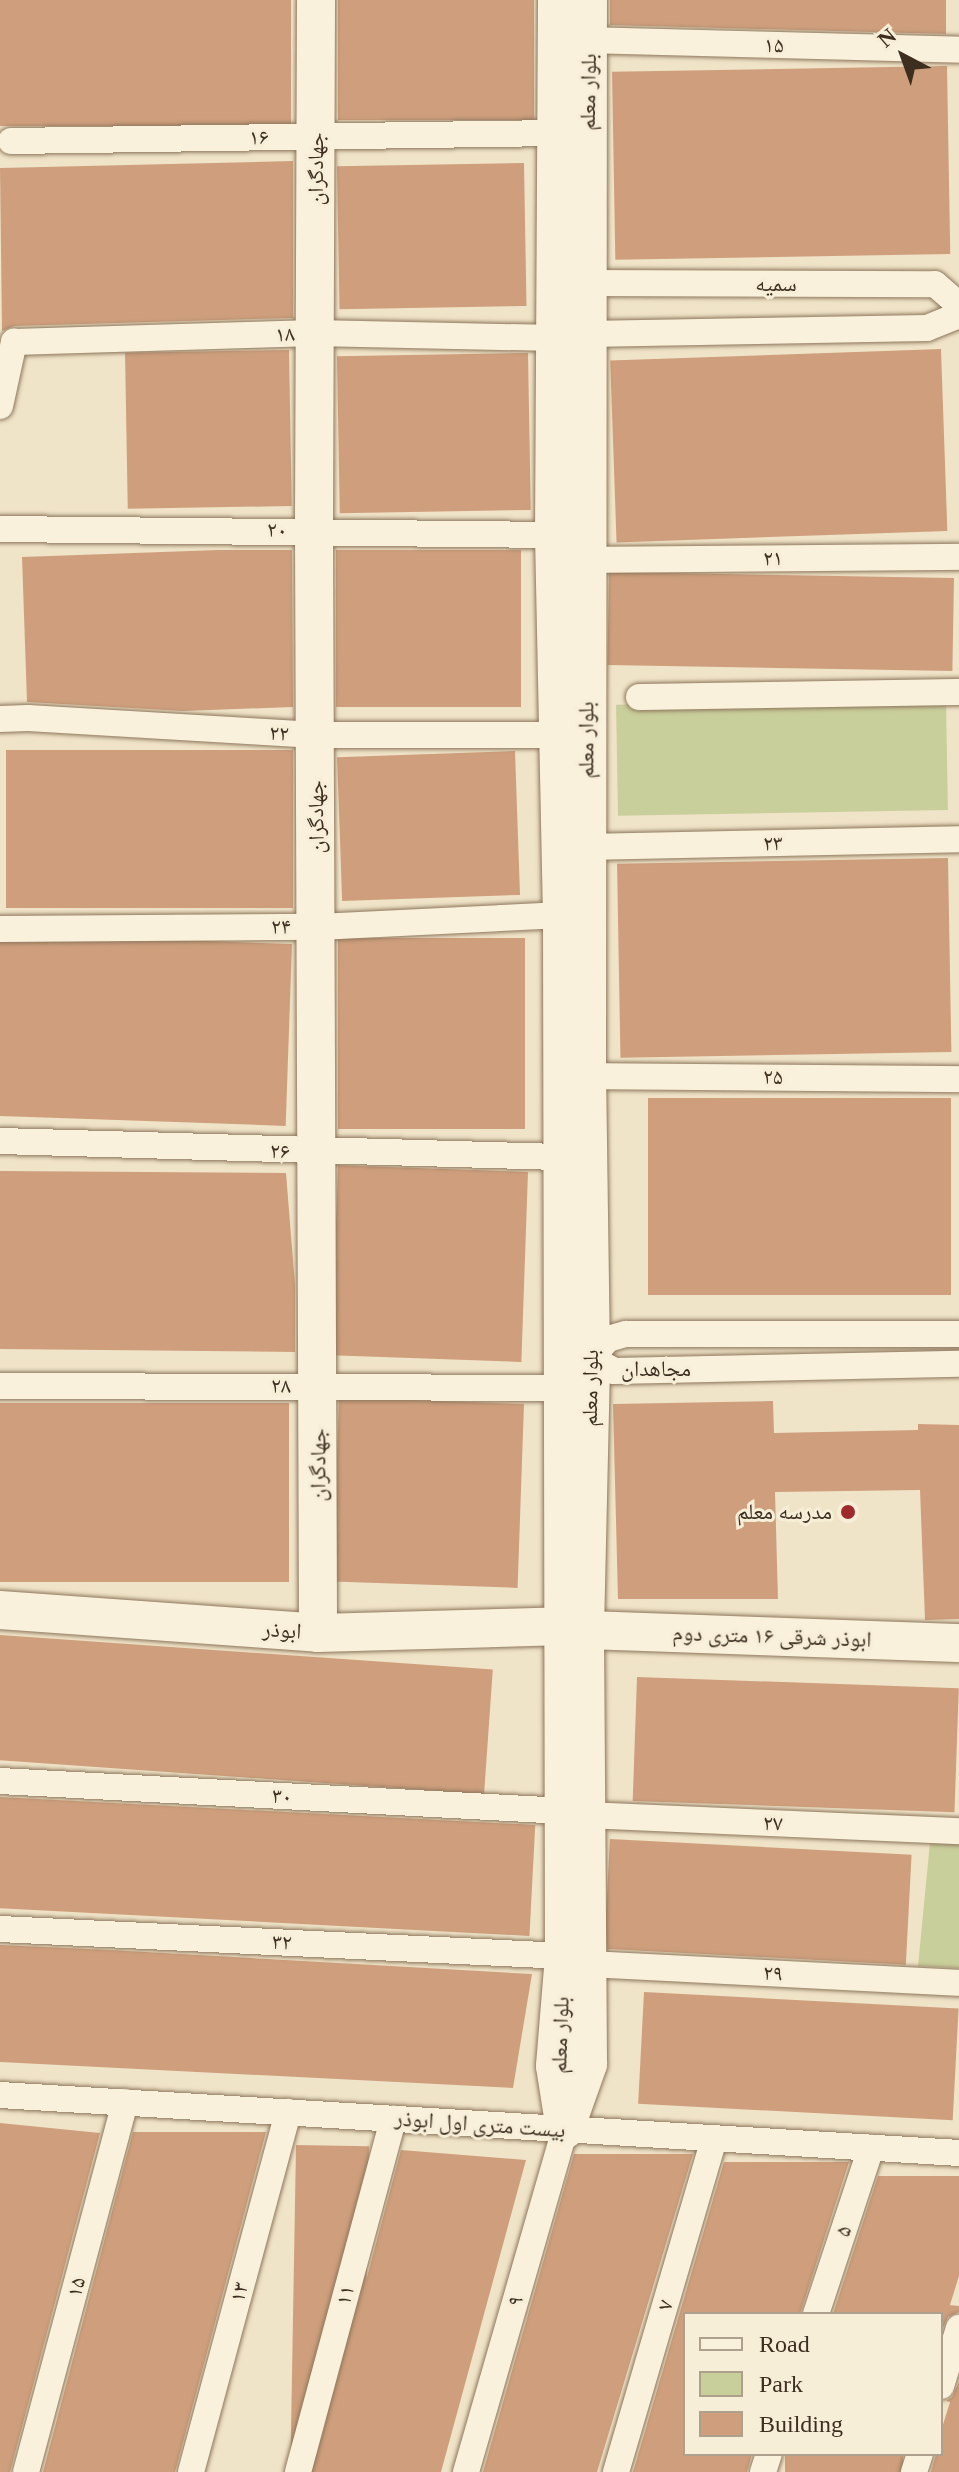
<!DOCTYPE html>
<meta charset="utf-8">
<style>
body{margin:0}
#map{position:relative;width:959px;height:2472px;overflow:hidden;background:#f0e4c8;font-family:"Times New Roman","Noto Naskh Arabic",serif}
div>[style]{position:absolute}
.green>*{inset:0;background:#c9cf9b;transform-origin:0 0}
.building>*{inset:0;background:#cf9f7d;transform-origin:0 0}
.roads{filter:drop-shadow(0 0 2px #8d765c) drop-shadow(0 0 2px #8d765c)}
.street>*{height:26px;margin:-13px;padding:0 13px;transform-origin:13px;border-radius:13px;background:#faf1dc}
.secondary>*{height:38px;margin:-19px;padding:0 19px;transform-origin:19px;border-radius:19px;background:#faf1dc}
.dots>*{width:22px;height:22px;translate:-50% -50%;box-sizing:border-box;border:4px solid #f7eed8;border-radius:50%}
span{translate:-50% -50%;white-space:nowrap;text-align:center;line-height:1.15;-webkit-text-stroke:6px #f7eed8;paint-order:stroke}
.street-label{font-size:22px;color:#3d2e20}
.poi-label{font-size:22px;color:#3d2e20}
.right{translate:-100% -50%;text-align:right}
.legend{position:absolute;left:683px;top:2312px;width:260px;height:144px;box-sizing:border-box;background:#f7eed8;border:2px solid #ada18e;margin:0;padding:10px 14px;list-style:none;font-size:24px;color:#3d2e20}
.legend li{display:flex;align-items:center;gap:16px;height:40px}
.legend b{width:40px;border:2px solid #ada18e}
.north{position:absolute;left:863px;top:16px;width:80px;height:80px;-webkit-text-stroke:6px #f7eed8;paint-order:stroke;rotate:319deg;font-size:22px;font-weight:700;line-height:32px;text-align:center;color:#3d2e20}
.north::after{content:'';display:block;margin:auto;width:28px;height:36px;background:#3d2e20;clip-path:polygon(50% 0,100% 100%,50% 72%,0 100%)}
</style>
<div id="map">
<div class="green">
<div style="left:946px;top:699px;width:111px;height:330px;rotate:89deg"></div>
<div style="clip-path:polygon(930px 1842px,959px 1843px,959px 1968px,918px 1966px)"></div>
</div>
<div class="building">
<div style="left:0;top:0;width:291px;height:126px"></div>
<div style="left:338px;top:0;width:196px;height:120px"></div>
<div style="clip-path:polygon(610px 0,946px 0,946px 34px,610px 25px)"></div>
<div style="left:947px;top:66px;width:188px;height:335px;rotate:89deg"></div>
<div style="clip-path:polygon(293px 161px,293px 318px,14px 326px,2px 331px,0 168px)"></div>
<div style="left:524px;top:163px;width:143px;height:187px;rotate:89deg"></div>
<div style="left:941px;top:349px;width:182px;height:331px;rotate:88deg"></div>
<div style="left:289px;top:350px;width:156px;height:164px;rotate:89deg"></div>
<div style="left:528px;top:353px;width:157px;height:191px;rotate:89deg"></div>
<div style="clip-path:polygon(218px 550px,292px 550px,293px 707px,183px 711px,27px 702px,22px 557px)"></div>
<div style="left:336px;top:550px;width:185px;height:157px"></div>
<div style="left:954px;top:578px;width:93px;height:345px;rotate:91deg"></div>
<div style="left:293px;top:750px;width:158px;height:287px;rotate:90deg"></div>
<div style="left:515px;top:751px;width:144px;height:178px;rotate:88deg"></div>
<div style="left:948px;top:858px;width:194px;height:331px;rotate:89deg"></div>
<div style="left:525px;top:938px;width:191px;height:187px;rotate:90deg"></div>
<div style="left:292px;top:944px;width:182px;height:292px;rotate:92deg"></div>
<div style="left:648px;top:1098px;width:303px;height:197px"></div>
<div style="clip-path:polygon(0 1171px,286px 1173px,295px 1285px,295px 1352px,0 1349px)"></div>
<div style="left:528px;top:1172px;width:190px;height:190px;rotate:92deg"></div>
<div style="clip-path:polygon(773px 1401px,774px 1433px,918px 1430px,918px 1424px,959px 1425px,959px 1619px,925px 1620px,920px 1490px,775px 1492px,778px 1599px,618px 1599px,613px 1404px)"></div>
<div style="left:289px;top:1403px;width:179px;height:289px;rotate:90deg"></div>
<div style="left:524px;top:1404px;width:184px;height:185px;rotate:92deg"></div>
<div style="left:0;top:1635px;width:494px;height:125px;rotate:4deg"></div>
<div style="left:637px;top:1677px;width:322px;height:124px;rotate:2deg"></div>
<div style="left:0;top:1797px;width:536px;height:111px;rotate:3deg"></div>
<div style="left:610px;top:1839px;width:302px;height:110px;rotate:3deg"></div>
<div style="clip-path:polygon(0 1945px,110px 1950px,532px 1974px,513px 2088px,0 2062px)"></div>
<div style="left:644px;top:1992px;width:315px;height:112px;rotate:3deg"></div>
<div style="clip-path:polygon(0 2123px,100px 2133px,10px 2472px,0 2472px)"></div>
<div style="clip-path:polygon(133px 2132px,266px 2132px,175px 2472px,43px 2472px)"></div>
<div style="left:296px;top:2145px;width:73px;height:339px;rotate:1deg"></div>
<div style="clip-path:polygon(401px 2150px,526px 2160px,441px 2472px,315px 2472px)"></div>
<div style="clip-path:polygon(574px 2154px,693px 2154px,597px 2472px,483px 2472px)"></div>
<div style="clip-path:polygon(724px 2162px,849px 2162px,800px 2314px,685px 2314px,685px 2454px,752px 2454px,747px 2472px,633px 2472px)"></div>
<div style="clip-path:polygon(878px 2176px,959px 2176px,959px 2276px,950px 2305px,959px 2306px,959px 2312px,948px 2317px,941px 2332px,941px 2314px,833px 2314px)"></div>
<div style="clip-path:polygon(959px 2382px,959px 2472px,931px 2472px,936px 2454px,941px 2454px,941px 2431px,950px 2402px,946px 2401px,952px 2397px)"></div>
<div style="left:785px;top:2454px;width:118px;height:19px"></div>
</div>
<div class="roads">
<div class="street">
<div style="left:588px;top:40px;width:371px;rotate:1.5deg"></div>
<div style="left:11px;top:141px;width:544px;rotate:-0.84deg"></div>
<div style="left:586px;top:283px;width:349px;rotate:0.2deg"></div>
<div style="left:935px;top:284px;width:32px;rotate:41deg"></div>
<div style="left:586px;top:334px;width:341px;rotate:-1deg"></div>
<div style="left:927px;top:328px;width:35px;rotate:-22deg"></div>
<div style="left:0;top:406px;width:66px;rotate:-77.7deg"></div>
<div style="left:14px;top:342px;width:300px;rotate:-1.7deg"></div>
<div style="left:314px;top:333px;width:243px;rotate:1.2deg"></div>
<div style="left:0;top:529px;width:554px;rotate:0.62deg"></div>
<div style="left:586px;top:560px;width:373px;rotate:-0.5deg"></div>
<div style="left:639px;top:697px;width:320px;rotate:-0.9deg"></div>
<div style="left:0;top:719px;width:28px;rotate:-2deg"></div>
<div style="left:28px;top:718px;width:288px;rotate:3.4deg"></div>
<div style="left:315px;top:735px;width:244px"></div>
<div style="left:586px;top:847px;width:373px;rotate:-1.2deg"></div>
<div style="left:0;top:929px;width:318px;rotate:-0.4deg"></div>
<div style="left:318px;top:927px;width:244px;rotate:-2.8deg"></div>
<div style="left:587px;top:1076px;width:372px;rotate:0.5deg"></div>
<div style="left:0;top:1141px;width:560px;rotate:1.64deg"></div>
<div style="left:591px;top:1358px;width:25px;rotate:-48deg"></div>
<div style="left:608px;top:1339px;width:19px;rotate:-16deg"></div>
<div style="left:626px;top:1334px;width:333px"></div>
<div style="left:591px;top:1358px;width:26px;rotate:29deg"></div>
<div style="left:614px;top:1371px;width:345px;rotate:-1.2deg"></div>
<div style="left:0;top:1386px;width:561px;rotate:0.2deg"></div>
<div style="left:0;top:1781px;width:565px;rotate:3.04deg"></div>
<div style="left:587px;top:1815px;width:372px;rotate:2.5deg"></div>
<div style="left:0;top:1929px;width:565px;rotate:2.74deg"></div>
<div style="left:587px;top:1964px;width:372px;rotate:2.9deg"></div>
<div style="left:0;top:2095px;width:961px;rotate:3.46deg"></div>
<div style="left:816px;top:2314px;width:175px;rotate:-71.7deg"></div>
<div style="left:941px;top:2386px;width:61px;rotate:-72.8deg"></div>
<div style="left:26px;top:2472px;width:383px;rotate:-75deg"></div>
<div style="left:191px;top:2472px;width:373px;rotate:-74.9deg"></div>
<div style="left:298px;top:2472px;width:366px;rotate:-74.9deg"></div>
<div style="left:466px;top:2472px;width:357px;rotate:-73.9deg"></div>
<div style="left:616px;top:2472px;width:348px;rotate:-73.6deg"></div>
<div style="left:763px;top:2472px;width:19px;rotate:-72deg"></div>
<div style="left:914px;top:2472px;width:19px;rotate:-72deg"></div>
</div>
<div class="secondary">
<div style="left:316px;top:0;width:530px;rotate:90.22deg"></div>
<div style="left:314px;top:530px;width:1103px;rotate:89.79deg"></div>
<div style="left:557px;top:0;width:535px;rotate:90.32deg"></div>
<div style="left:554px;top:535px;width:380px;rotate:88.8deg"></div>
<div style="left:562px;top:915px;width:1041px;rotate:89.89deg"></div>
<div style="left:564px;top:1956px;width:110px;rotate:94.7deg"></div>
<div style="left:555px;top:2066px;width:64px;rotate:81deg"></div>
<div style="left:565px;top:2129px;width:69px;rotate:-70.5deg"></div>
<div style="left:588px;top:2064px;width:434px;rotate:-90.4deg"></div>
<div style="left:585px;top:1630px;width:272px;rotate:-88.7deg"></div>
<div style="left:591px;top:1358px;width:282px;rotate:-90.8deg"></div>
<div style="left:587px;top:1076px;width:1076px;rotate:-89.95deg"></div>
<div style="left:0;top:1610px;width:319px;rotate:4.1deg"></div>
<div style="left:318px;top:1633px;width:246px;rotate:-1.6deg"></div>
<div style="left:564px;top:1626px;width:21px;rotate:11deg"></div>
<div style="left:585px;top:1630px;width:374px;rotate:2deg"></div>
</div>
</div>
<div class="dots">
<div style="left:848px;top:1512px;background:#9e2a2b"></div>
</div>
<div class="street-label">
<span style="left:774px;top:45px;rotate:2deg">۱۵</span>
<span style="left:588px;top:92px;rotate:-89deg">بلوار معلم</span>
<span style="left:259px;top:137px;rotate:-1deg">۱۶</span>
<span style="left:316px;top:169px;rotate:-90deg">جهادگران</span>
<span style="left:776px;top:284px">سمیه</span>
<span style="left:285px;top:334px;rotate:-2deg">۱۸</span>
<span style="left:277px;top:530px">۲۰</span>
<span style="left:773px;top:558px;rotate:-1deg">۲۱</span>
<span style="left:279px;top:733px;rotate:4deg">۲۲</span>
<span style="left:586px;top:740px;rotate:-90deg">بلوار معلم</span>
<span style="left:316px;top:817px;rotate:-91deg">جهادگران</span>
<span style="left:773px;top:843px;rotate:-1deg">۲۳</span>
<span style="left:281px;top:927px">۲۴</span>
<span style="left:773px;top:1077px">۲۵</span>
<span style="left:280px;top:1151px;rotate:2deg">۲۶</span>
<span style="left:656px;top:1369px">مجاهدان</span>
<span style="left:281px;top:1386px">۲۸</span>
<span style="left:590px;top:1388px;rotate:-89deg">بلوار معلم</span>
<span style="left:318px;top:1465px;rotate:-90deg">جهادگران</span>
<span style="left:282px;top:1630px;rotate:4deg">ابوذر</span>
<span style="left:772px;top:1636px;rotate:2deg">ابوذر شرقی ۱۶ متری دوم</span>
<span style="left:282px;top:1796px;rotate:3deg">۳۰</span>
<span style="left:773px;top:1823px;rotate:2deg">۲۷</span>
<span style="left:282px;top:1942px;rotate:3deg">۳۲</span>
<span style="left:773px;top:1973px;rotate:3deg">۲۹</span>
<span style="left:560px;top:2035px;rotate:-88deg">بلوار معلم</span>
<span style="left:480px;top:2124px;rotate:4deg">بیست متری اول ابوذر</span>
<span style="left:843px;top:2231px;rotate:-72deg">۵</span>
<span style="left:76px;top:2287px;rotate:-75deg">۱۵</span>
<span style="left:239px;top:2292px;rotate:-75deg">۱۳</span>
<span style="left:345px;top:2295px;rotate:-75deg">۱۱</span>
<span style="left:515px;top:2301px;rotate:-74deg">۹</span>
<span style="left:665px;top:2305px;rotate:-74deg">۷</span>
</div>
<div class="poi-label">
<span class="right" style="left:832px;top:1512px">مدرسه معلم</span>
</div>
<ul class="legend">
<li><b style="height:10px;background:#faf1dc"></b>Road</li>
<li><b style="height:22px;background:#c9cf9b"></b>Park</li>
<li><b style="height:22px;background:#cf9f7d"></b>Building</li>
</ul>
<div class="north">N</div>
</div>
